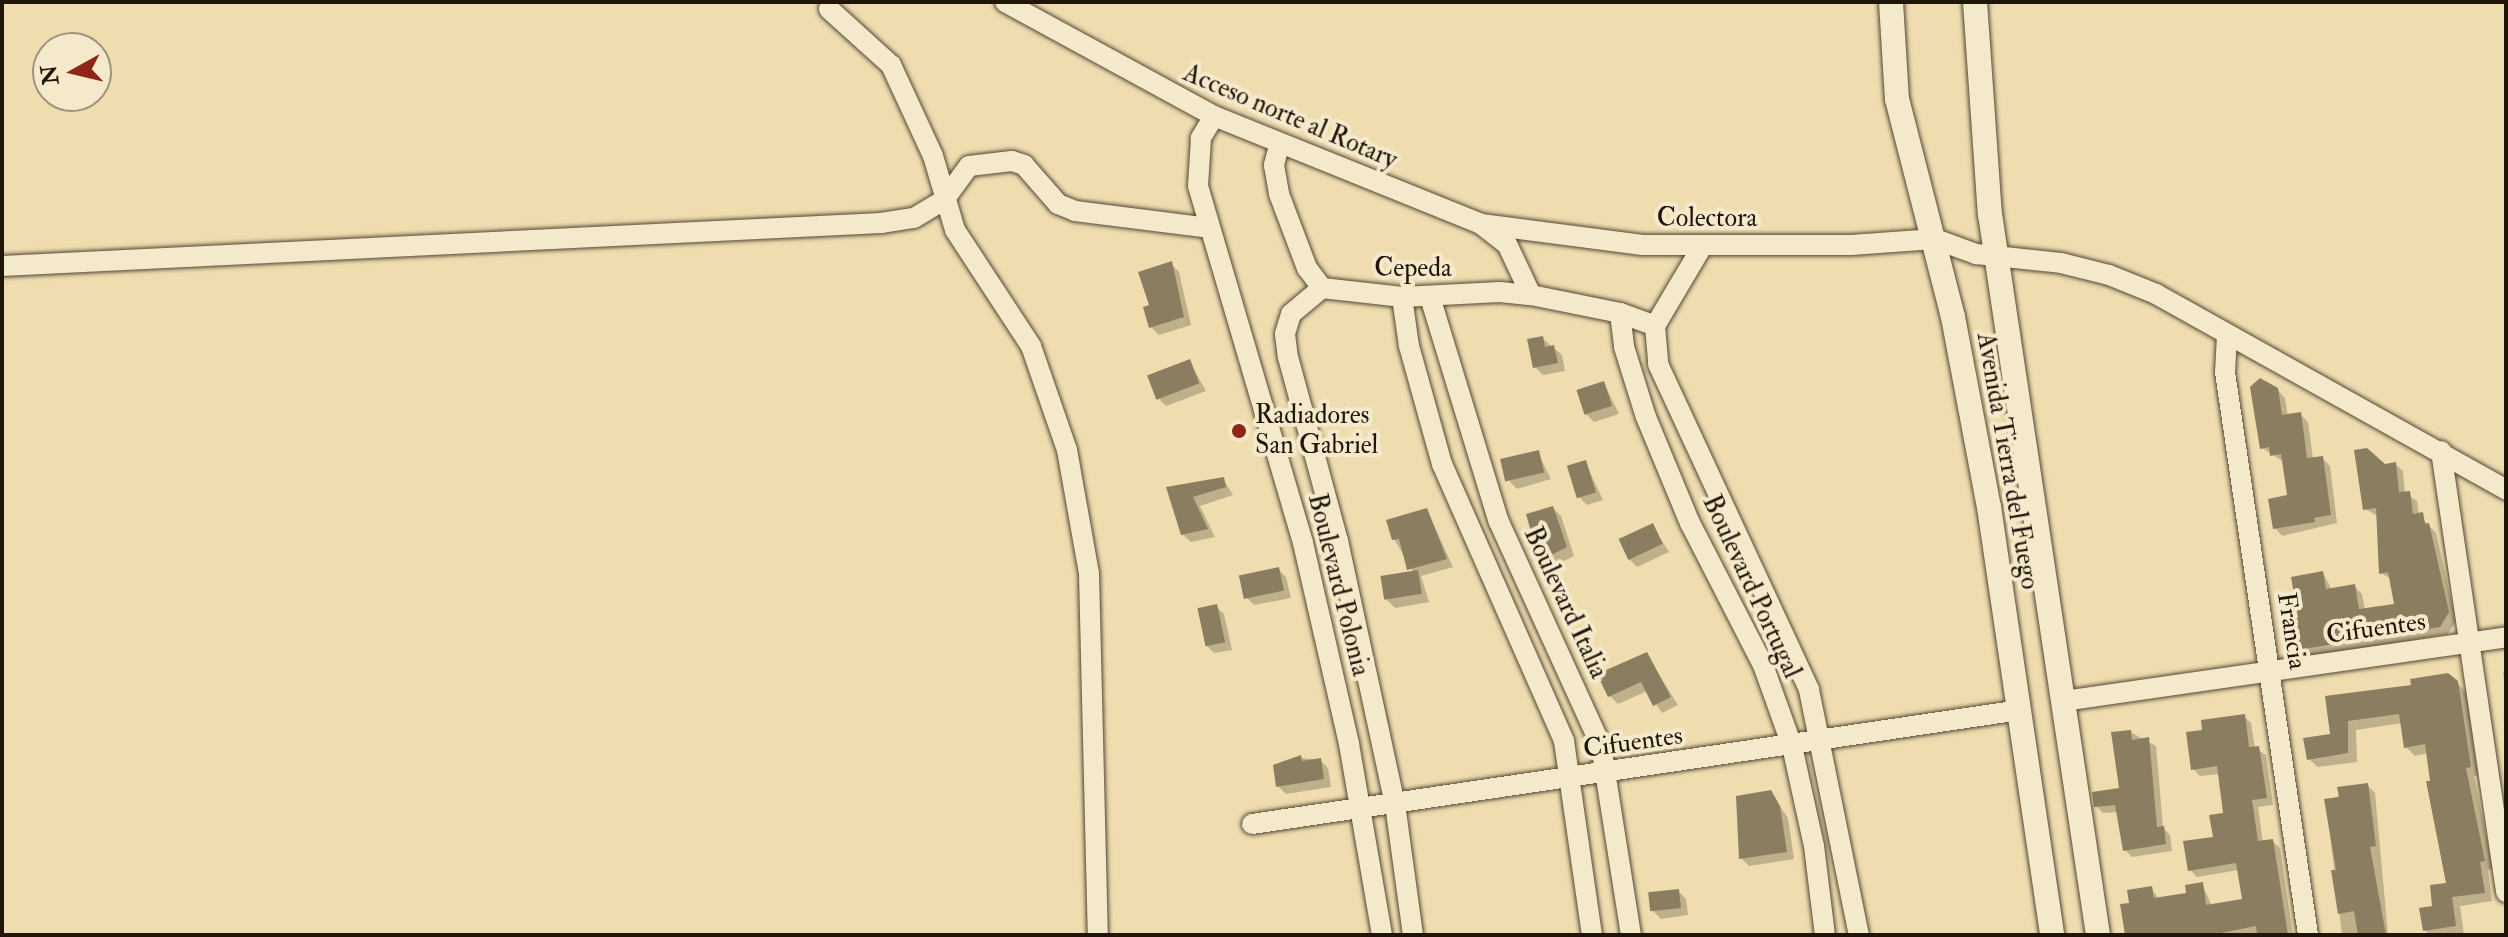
<!DOCTYPE html>
<style>
body{margin:0}
#map{position:relative;width:2508px;height:937px;overflow:hidden;background:#efddb0;font-family:"IM FELL Double Pica",serif}
div>[style]{position:absolute}
.shadow>*{inset:0;background:#0003}
.building>*{inset:0;background:#8b7d60;transform-origin:0 0}
.roads{filter:drop-shadow(0 0 2px #534733) drop-shadow(0 0 2px #534733)}
.minor>*{height:20px;margin:-10px;padding:0 10px;transform-origin:10px;border-radius:10px;background:#f5e9cc}
.tertiary>*{height:24px;margin:-12px;padding:0 12px;transform-origin:12px;border-radius:12px;background:#f5e9cc}
.dots>*{width:22px;height:22px;translate:-50% -50%;box-sizing:border-box;border:4px solid #f5e9cc;border-radius:50%}
span{translate:-50% -50%;white-space:nowrap;text-align:center;line-height:1.15;-webkit-text-stroke:8px #f5e9cc;paint-order:stroke}
.street-label{font-size:26px;color:#1f1509}
.poi-label{font-size:26px;color:#1f1509}
.left{translate:0 -50%;text-align:left}
.frame{position:absolute;inset:0;border:4px solid #1f1509;pointer-events:none}
.north{position:absolute;left:32px;top:32px;width:80px;height:80px;box-sizing:border-box;background:#f5e9cc;border:2px solid #9f947e;border-radius:50%;rotate:262deg;font-size:22px;font-weight:700;line-height:32px;text-align:center;color:#1f1509}
.north::after{content:'';display:block;margin:auto;width:28px;height:36px;background:#8f2418;clip-path:polygon(50% 0,100% 100%,50% 72%,0 100%)}
</style>
<div id="map">
<div class="shadow">
<div style="clip-path:polygon(1171px 264px,1179px 272px,1191px 325px,1159px 335px,1151px 327px,1152px 306px)"></div>
<div style="clip-path:polygon(1542px 338px,1562px 355px,1565px 371px,1543px 375px,1535px 367px)"></div>
<div style="clip-path:polygon(1189px 361px,1206px 391px,1166px 406px,1158px 398px)"></div>
<div style="clip-path:polygon(1604px 383px,1619px 414px,1594px 422px,1586px 414px)"></div>
<div style="clip-path:polygon(2277px 389px,2285px 398px,2288px 416px,2300px 414px,2308px 422px,2313px 459px,2322px 458px,2330px 466px,2337px 523px,2282px 536px,2275px 528px,2290px 497px,2284px 462px,2262px 448px)"></div>
<div style="clip-path:polygon(1538px 453px,1551px 479px,1517px 489px,1509px 481px)"></div>
<div style="clip-path:polygon(1585px 462px,1603px 500px,1587px 505px,1579px 497px)"></div>
<div style="clip-path:polygon(2395px 464px,2403px 471px,2405px 493px,2417px 501px,2419px 515px,2436px 533px,2456px 621px,2448px 634px,2313px 656px,2301px 647px,2300px 620px,2323px 573px,2332px 590px,2354px 586px,2362px 594px,2365px 610px,2396px 606px,2392px 580px,2381px 573px,2378px 516px,2365px 509px,2384px 466px)"></div>
<div style="clip-path:polygon(1223px 479px,1233px 495px,1200px 506px,1215px 537px,1191px 542px,1182px 534px,1168px 489px)"></div>
<div style="clip-path:polygon(1553px 508px,1561px 516px,1574px 556px,1549px 568px,1541px 560px)"></div>
<div style="clip-path:polygon(1427px 510px,1453px 567px,1421px 576px,1429px 602px,1395px 608px,1387px 600px,1414px 573px,1394px 539px)"></div>
<div style="clip-path:polygon(1652px 525px,1669px 552px,1637px 567px,1629px 559px)"></div>
<div style="clip-path:polygon(1278px 569px,1286px 577px,1291px 598px,1254px 605px,1246px 597px)"></div>
<div style="clip-path:polygon(1216px 606px,1224px 614px,1232px 650px,1214px 653px,1206px 645px)"></div>
<div style="clip-path:polygon(1646px 654px,1678px 705px,1662px 713px,1647px 691px,1618px 704px,1610px 696px)"></div>
<div style="clip-path:polygon(2503px 672px,2506px 672px,2506px 693px)"></div>
<div style="clip-path:polygon(2457px 683px,2466px 692px,2478px 776px,2474px 776px,2493px 869px,2488px 870px,2492px 901px,2460px 906px,2464px 935px,2430px 935px,2425px 930px,2448px 884px,2428px 753px,2415px 756px,2406px 747px,2402px 723px,2356px 730px,2357px 762px,2318px 767px,2309px 759px,2332px 735px,2327px 698px)"></div>
<div style="clip-path:polygon(2244px 716px,2251px 723px,2255px 748px,2266px 755px,2273px 805px,2258px 807px,2263px 843px,2272px 841px,2280px 848px,2293px 935px,2127px 935px,2131px 905px,2151px 888px,2159px 899px,2188px 895px,2202px 884px,2212px 906px,2244px 901px,2239px 870px,2197px 877px,2190px 870px,2215px 838px,2226px 814px,2220px 774px,2200px 776px,2193px 769px,2204px 732px)"></div>
<div style="clip-path:polygon(2130px 732px,2156px 746px,2163px 827px,2170px 835px,2172px 851px,2132px 857px,2125px 850px,2119px 812px,2103px 813px,2096px 806px,2121px 790px)"></div>
<div style="clip-path:polygon(1301px 758px,1320px 760px,1328px 768px,1331px 787px,1286px 794px,1278px 786px)"></div>
<div style="clip-path:polygon(2367px 785px,2375px 793px,2388px 935px,2342px 935px,2326px 801px)"></div>
<div style="clip-path:polygon(1770px 792px,1788px 818px,1794px 859px,1749px 866px,1741px 858px)"></div>
<div style="clip-path:polygon(1678px 891px,1686px 899px,1688px 915px,1661px 919px,1653px 911px)"></div>
</div>
<div class="building">
<div style="clip-path:polygon(1172px 261px,1184px 317px,1149px 328px,1143px 307px,1149px 305px,1138px 272px)"></div>
<div style="clip-path:polygon(1543px 336px,1545px 347px,1554px 345px,1558px 363px,1533px 368px,1527px 339px)"></div>
<div style="left:1190px;top:359px;width:26px;height:46px;rotate:69deg"></div>
<div style="clip-path:polygon(2260px 378px,2278px 388px,2282px 415px,2301px 412px,2307px 458px,2323px 456px,2331px 515px,2314px 518px,2315px 522px,2273px 529px,2268px 499px,2287px 495px,2281px 454px,2270px 456px,2269px 447px,2260px 449px,2250px 387px)"></div>
<div style="left:1604px;top:381px;width:26px;height:29px;rotate:72deg"></div>
<div style="clip-path:polygon(2367px 448px,2385px 464px,2396px 462px,2399px 492px,2410px 491px,2413px 514px,2423px 512px,2425px 524px,2429px 523px,2449px 612px,2440px 627px,2303px 649px,2291px 640px,2287px 620px,2298px 618px,2291px 577px,2323px 571px,2326px 589px,2355px 584px,2359px 609px,2394px 604px,2388px 572px,2379px 574px,2376px 508px,2363px 510px,2354px 450px)"></div>
<div style="left:1539px;top:450px;width:23px;height:40px;rotate:77deg"></div>
<div style="left:1586px;top:460px;width:34px;height:20px;rotate:73deg"></div>
<div style="clip-path:polygon(1224px 477px,1226px 487px,1193px 497px,1208px 529px,1181px 535px,1166px 487px)"></div>
<div style="clip-path:polygon(1553px 506px,1567px 547px,1539px 561px,1526px 514px)"></div>
<div style="clip-path:polygon(1427px 508px,1447px 559px,1407px 570px,1399px 539px,1392px 540px,1386px 520px)"></div>
<div style="left:1653px;top:523px;width:23px;height:38px;rotate:65deg"></div>
<div style="left:1279px;top:567px;width:24px;height:41px;rotate:78deg"></div>
<div style="left:1418px;top:570px;width:24px;height:38px;rotate:81deg"></div>
<div style="left:1217px;top:604px;width:39px;height:20px;rotate:78deg"></div>
<div style="clip-path:polygon(1647px 652px,1671px 697px,1653px 706px,1641px 682px,1608px 697px,1597px 674px)"></div>
<div style="clip-path:polygon(2448px 673px,2458px 681px,2471px 767px,2466px 768px,2485px 861px,2480px 862px,2485px 893px,2452px 897px,2456px 926px,2423px 931px,2419px 908px,2432px 906px,2430px 885px,2446px 883px,2426px 781px,2430px 781px,2425px 744px,2404px 748px,2399px 714px,2348px 721px,2348px 753px,2307px 760px,2303px 738px,2330px 734px,2325px 696px,2411px 685px,2410px 679px)"></div>
<div style="clip-path:polygon(2245px 714px,2249px 747px,2259px 746px,2267px 798px,2252px 800px,2258px 841px,2273px 839px,2288px 935px,2257px 935px,2256px 926px,2211px 935px,2125px 935px,2120px 904px,2129px 903px,2127px 890px,2152px 886px,2154px 898px,2186px 893px,2185px 885px,2203px 882px,2206px 905px,2242px 899px,2236px 863px,2188px 871px,2183px 841px,2213px 837px,2209px 815px,2223px 813px,2217px 766px,2191px 770px,2186px 732px,2202px 730px,2201px 720px)"></div>
<div style="clip-path:polygon(2131px 730px,2132px 740px,2149px 737px,2157px 827px,2164px 826px,2166px 844px,2123px 851px,2115px 805px,2094px 807px,2092px 792px,2119px 788px,2111px 732px)"></div>
<div style="clip-path:polygon(1301px 755px,1302px 761px,1321px 758px,1324px 779px,1276px 787px,1273px 765px)"></div>
<div style="clip-path:polygon(2368px 783px,2376px 846px,2370px 847px,2386px 935px,2358px 935px,2354px 911px,2338px 914px,2331px 870px,2336px 870px,2324px 799px,2339px 797px,2337px 787px)"></div>
<div style="clip-path:polygon(1771px 790px,1780px 806px,1787px 852px,1739px 859px,1736px 796px)"></div>
<div style="left:1679px;top:889px;width:19px;height:31px;rotate:84deg"></div>
</div>
<div class="roads">
<div class="minor">
<div style="left:1005px;top:2px;width:238px;rotate:28.6deg"></div>
<div style="left:1214px;top:116px;width:288px;rotate:22deg"></div>
<div style="left:1481px;top:224px;width:33px;rotate:38deg"></div>
<div style="left:1507px;top:244px;width:56px;rotate:64.8deg"></div>
<div style="left:829px;top:9px;width:84px;rotate:42.1deg"></div>
<div style="left:891px;top:65px;width:100px;rotate:65.2deg"></div>
<div style="left:933px;top:156px;width:77px;rotate:73.4deg"></div>
<div style="left:955px;top:230px;width:139px;rotate:56.8deg"></div>
<div style="left:1031px;top:346px;width:110px;rotate:70.9deg"></div>
<div style="left:1067px;top:450px;width:126px;rotate:79.9deg"></div>
<div style="left:1089px;top:574px;width:361px;rotate:88.6deg"></div>
<div style="left:1214px;top:116px;width:26px;rotate:121deg"></div>
<div style="left:1201px;top:138px;width:48px;rotate:93.6deg"></div>
<div style="left:1198px;top:186px;width:372px;rotate:73.6deg"></div>
<div style="left:1303px;top:543px;width:206px;rotate:77.1deg"></div>
<div style="left:1349px;top:744px;width:194px;rotate:80.2deg"></div>
<div style="left:1279px;top:146px;width:20px;rotate:105deg"></div>
<div style="left:1274px;top:165px;width:29px;rotate:80deg"></div>
<div style="left:1279px;top:194px;width:79px;rotate:69.3deg"></div>
<div style="left:1307px;top:268px;width:25px;rotate:53deg"></div>
<div style="left:1322px;top:288px;width:81px;rotate:6.4deg"></div>
<div style="left:1402px;top:297px;width:98px;rotate:-2.9deg"></div>
<div style="left:1500px;top:292px;width:31px;rotate:6deg"></div>
<div style="left:1531px;top:295px;width:91px;rotate:11.4deg"></div>
<div style="left:1620px;top:313px;width:37px;rotate:20deg"></div>
<div style="left:1481px;top:224px;width:163px;rotate:7.4deg"></div>
<div style="left:1643px;top:245px;width:208px"></div>
<div style="left:1851px;top:245px;width:84px;rotate:-4.1deg"></div>
<div style="left:1935px;top:239px;width:44px;rotate:20.1deg"></div>
<div style="left:1976px;top:254px;width:85px;rotate:6deg"></div>
<div style="left:2061px;top:263px;width:49px;rotate:14deg"></div>
<div style="left:2109px;top:275px;width:51px;rotate:22deg"></div>
<div style="left:2156px;top:294px;width:401px;rotate:29.2deg"></div>
<div style="left:1703px;top:245px;width:94px;rotate:120.7deg"></div>
<div style="left:1655px;top:326px;width:38px;rotate:85deg"></div>
<div style="left:1658px;top:364px;width:359px;rotate:65.1deg"></div>
<div style="left:1809px;top:690px;width:250px;rotate:78.5deg"></div>
<div style="left:2px;top:266px;width:880px;rotate:-2.8deg"></div>
<div style="left:881px;top:223px;width:33px;rotate:-9deg"></div>
<div style="left:914px;top:218px;width:35px;rotate:-31deg"></div>
<div style="left:944px;top:200px;width:42px;rotate:-53.7deg"></div>
<div style="left:969px;top:166px;width:43px;rotate:-6.6deg"></div>
<div style="left:1012px;top:161px;width:13px;rotate:18deg"></div>
<div style="left:1024px;top:165px;width:52px;rotate:48.9deg"></div>
<div style="left:1058px;top:204px;width:18px;rotate:22deg"></div>
<div style="left:1075px;top:211px;width:135px;rotate:7.2deg"></div>
<div style="left:1322px;top:288px;width:40px;rotate:140deg"></div>
<div style="left:1291px;top:314px;width:21px;rotate:107deg"></div>
<div style="left:1285px;top:334px;width:23px;rotate:83deg"></div>
<div style="left:1288px;top:357px;width:191px;rotate:74.8deg"></div>
<div style="left:1338px;top:541px;width:269px;rotate:77.8deg"></div>
<div style="left:1395px;top:804px;width:132px;rotate:82.2deg"></div>
<div style="left:1402px;top:297px;width:49px;rotate:81.9deg"></div>
<div style="left:1409px;top:346px;width:123px;rotate:74.4deg"></div>
<div style="left:1442px;top:464px;width:303px;rotate:66.2deg"></div>
<div style="left:1564px;top:741px;width:196px;rotate:81.8deg"></div>
<div style="left:1430px;top:297px;width:235px;rotate:73deg"></div>
<div style="left:1499px;top:522px;width:246px;rotate:65.5deg"></div>
<div style="left:1601px;top:746px;width:191px;rotate:81deg"></div>
<div style="left:1620px;top:313px;width:34px;rotate:83deg"></div>
<div style="left:1624px;top:347px;width:73px;rotate:72.6deg"></div>
<div style="left:1646px;top:417px;width:115px;rotate:67.5deg"></div>
<div style="left:1690px;top:523px;width:160px;rotate:62.8deg"></div>
<div style="left:1763px;top:665px;width:86px;rotate:70.3deg"></div>
<div style="left:1792px;top:746px;width:102px;rotate:77.6deg"></div>
<div style="left:1814px;top:846px;width:90px;rotate:83deg"></div>
<div style="left:2227px;top:335px;width:37px;rotate:93deg"></div>
<div style="left:2225px;top:372px;width:569px;rotate:81.61deg"></div>
<div style="left:2441px;top:451px;width:446px;rotate:81.6deg"></div>
<div style="left:2064px;top:701px;width:447px;rotate:-8.2deg"></div>
<div style="left:1252px;top:824px;width:776px;rotate:-8.44deg"></div>
</div>
<div class="tertiary">
<div style="left:1891px;top:2px;width:97px;rotate:86.5deg"></div>
<div style="left:1897px;top:99px;width:225px;rotate:75.6deg"></div>
<div style="left:1953px;top:317px;width:193px;rotate:79.3deg"></div>
<div style="left:1989px;top:507px;width:433px;rotate:81.6deg"></div>
<div style="left:1975px;top:2px;width:213px;rotate:86deg"></div>
<div style="left:1990px;top:214px;width:729px;rotate:81.48deg"></div>
</div>
</div>
<div class="dots">
<div style="left:1239px;top:431px;background:#8f2418"></div>
</div>
<div class="street-label">
<span style="left:1290px;top:117px;rotate:23deg">Acceso norte al Rotary</span>
<span style="left:1707px;top:219px">Colectora</span>
<span style="left:1413px;top:269px">Cepeda</span>
<span style="left:2007px;top:461px;rotate:80deg">Avenida Tierra del Fuego</span>
<span style="left:1338px;top:585px;rotate:76deg">Boulevard Polonia</span>
<span style="left:1751px;top:587px;rotate:65deg">Boulevard Portugal</span>
<span style="left:1565px;top:603px;rotate:65deg">Boulevard Italia</span>
<span style="left:2376px;top:629px;rotate:-8deg">Cifuentes</span>
<span style="left:2291px;top:631px;rotate:81deg">Francia</span>
<span style="left:1633px;top:743px;rotate:-8deg">Cifuentes</span>
</div>
<div class="poi-label">
<span class="left" style="left:1255px;top:431px">Radiadores<br>San Gabriel</span>
</div>
<div class="frame"></div>
<div class="north">N</div>
</div>
